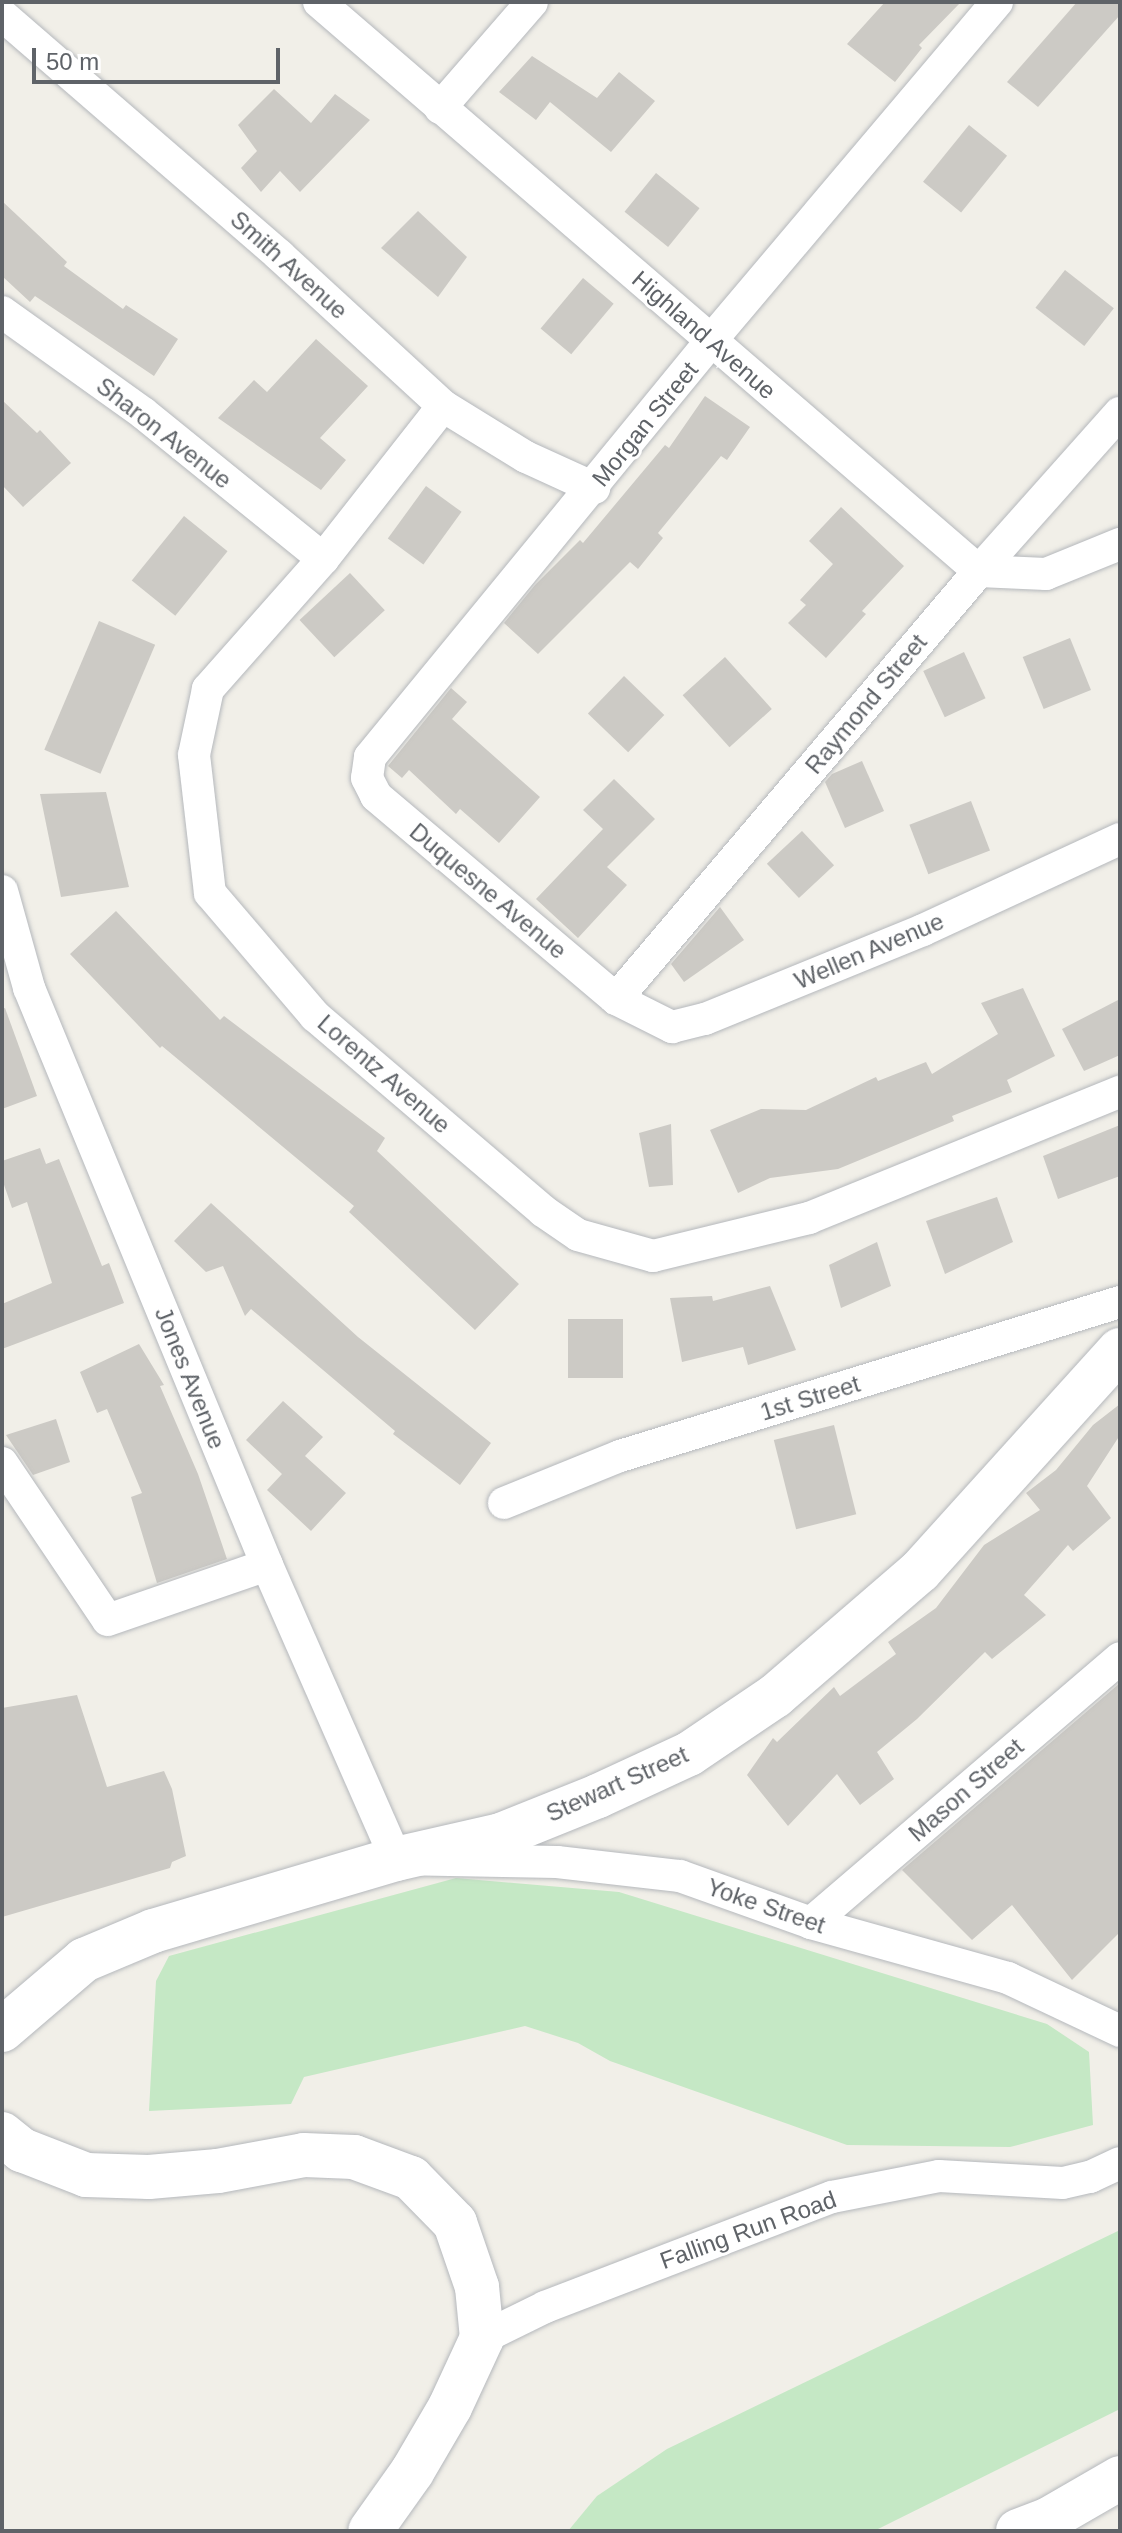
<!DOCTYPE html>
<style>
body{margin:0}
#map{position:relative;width:1122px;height:2533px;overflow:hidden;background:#f1efe8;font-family:Arial,sans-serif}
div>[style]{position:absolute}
.green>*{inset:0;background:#c5e8c5}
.building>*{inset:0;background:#cccac5;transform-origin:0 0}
.roads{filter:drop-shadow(0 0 2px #b5b8bc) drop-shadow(0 0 2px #b5b8bc)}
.street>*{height:32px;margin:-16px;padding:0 16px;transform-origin:16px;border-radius:16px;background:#fff}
.secondary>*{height:44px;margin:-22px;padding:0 22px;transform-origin:22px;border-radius:22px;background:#fff}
span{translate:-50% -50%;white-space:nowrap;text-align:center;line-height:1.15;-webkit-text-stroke:6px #fff;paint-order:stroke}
.street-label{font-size:24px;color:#5f6368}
.frame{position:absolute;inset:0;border:4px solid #5f6368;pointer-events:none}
.scale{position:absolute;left:32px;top:48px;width:248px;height:36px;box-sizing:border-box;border:4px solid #5f6368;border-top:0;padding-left:10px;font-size:24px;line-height:28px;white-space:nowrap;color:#5f6368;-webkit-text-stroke:6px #fff;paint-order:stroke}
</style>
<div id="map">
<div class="green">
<div style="clip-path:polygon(456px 1878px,619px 1892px,1047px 2024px,1089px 2052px,1093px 2125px,1010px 2147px,847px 2145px,610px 2061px,578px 2043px,525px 2026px,304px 2077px,291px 2104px,149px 2111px,156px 1981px,169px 1956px)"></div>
<div style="clip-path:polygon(1120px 2230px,1120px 2409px,874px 2531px,568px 2531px,597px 2496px,667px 2449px)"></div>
</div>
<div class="building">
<div style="clip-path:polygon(885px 2px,961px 2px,919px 45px,922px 48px,895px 82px,847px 44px)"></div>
<div style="clip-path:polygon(1077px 2px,1120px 2px,1120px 15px,1038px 107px,1007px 82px)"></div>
<div style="clip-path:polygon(532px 56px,597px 98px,619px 72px,655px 101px,611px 152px,550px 102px,536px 120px,499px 92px)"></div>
<div style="clip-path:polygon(274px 89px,311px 123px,335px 94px,370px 120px,300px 192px,280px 171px,261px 192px,241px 168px,257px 151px,238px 125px)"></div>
<div style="left:969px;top:125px;width:49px;height:73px;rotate:39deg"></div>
<div style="left:656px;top:173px;width:56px;height:50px;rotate:39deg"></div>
<div style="clip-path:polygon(2px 201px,67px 262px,64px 266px,123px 309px,126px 305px,178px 339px,154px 376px,35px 296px,30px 302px,2px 276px)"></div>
<div style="clip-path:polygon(418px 211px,467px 257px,438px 297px,381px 248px)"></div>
<div style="left:1065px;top:270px;width:62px;height:48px;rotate:38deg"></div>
<div style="left:583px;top:278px;width:40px;height:66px;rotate:40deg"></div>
<div style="clip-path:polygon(316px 339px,368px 386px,320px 438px,346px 460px,321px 490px,218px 418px,254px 380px,267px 392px)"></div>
<div style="clip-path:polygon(705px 396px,750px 427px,727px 460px,721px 456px,658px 533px,663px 538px,638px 569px,630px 562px,538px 654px,504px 623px,535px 585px,580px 540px,583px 543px,665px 445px,669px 448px)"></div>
<div style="clip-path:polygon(2px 400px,37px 433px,40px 430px,71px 463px,23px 507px,2px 485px)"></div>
<div style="left:426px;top:486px;width:44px;height:65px;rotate:36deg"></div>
<div style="clip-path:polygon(841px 507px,904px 566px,862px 611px,866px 614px,826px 658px,788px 623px,806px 605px,800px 600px,833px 564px,809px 541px)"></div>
<div style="left:184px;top:516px;width:56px;height:83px;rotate:39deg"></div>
<div style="left:350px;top:573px;width:51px;height:69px;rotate:47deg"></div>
<div style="left:99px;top:621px;width:61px;height:140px;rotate:23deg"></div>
<div style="left:1070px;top:638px;width:56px;height:51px;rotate:68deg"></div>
<div style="left:964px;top:652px;width:51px;height:45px;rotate:65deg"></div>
<div style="left:725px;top:657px;width:70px;height:57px;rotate:48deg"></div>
<div style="left:624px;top:676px;width:56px;height:52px;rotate:44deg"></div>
<div style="clip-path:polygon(451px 688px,467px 702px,452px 719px,540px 797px,499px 843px,460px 809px,456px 814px,409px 770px,402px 778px,388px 766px)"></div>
<div style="clip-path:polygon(862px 761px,884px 811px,845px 828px,825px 782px,832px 774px)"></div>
<div style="clip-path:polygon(614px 779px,655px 819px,607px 867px,627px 885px,578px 938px,536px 899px,603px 829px,583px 810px)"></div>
<div style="clip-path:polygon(106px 792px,129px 887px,61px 897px,40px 794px)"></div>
<div style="left:971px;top:801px;width:53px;height:66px;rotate:69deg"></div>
<div style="left:802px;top:831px;width:47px;height:48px;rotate:47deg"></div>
<div style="clip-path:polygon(720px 907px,744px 940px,684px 982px,671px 964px)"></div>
<div style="clip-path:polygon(116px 911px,220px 1020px,224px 1016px,385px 1138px,377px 1151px,519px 1284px,475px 1330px,349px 1212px,354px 1206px,162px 1046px,160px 1048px,70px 954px)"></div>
<div style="clip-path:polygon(1023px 988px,1055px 1056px,1007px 1080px,1012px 1092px,952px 1116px,954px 1121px,838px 1169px,770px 1178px,738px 1193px,710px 1130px,761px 1109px,806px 1110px,876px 1077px,878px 1081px,926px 1062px,932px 1074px,998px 1034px,981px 1003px)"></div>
<div style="clip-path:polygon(1120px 999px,1120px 1055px,1084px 1071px,1062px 1029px)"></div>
<div style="clip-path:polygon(5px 1008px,37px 1096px,2px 1109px,2px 1009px)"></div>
<div style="clip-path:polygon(671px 1124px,673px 1185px,649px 1187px,639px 1133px)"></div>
<div style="clip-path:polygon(1120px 1125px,1120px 1176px,1058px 1199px,1043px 1156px)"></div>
<div style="clip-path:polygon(40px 1148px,46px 1164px,59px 1159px,102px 1266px,109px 1263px,124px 1303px,2px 1349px,2px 1304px,52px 1283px,27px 1202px,12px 1208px,2px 1179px,2px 1161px)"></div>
<div style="clip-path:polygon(997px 1197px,1013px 1242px,945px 1274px,926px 1221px)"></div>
<div style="clip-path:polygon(211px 1203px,358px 1337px,491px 1443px,460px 1485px,393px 1434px,395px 1431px,251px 1309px,245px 1316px,223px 1266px,206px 1272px,174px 1241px)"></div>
<div style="clip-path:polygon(877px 1242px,891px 1286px,841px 1308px,829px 1265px)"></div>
<div style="clip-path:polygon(770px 1286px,796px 1350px,748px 1365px,743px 1347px,682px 1362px,670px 1298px,712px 1296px,713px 1301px)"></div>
<div style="left:568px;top:1319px;width:55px;height:59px"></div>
<div style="clip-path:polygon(139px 1344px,164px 1385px,160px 1386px,198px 1474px,227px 1559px,157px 1583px,131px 1497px,142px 1493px,107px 1409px,97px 1413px,80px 1372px)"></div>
<div style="clip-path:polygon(283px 1401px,323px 1437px,305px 1456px,346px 1493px,311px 1531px,267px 1490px,282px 1474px,246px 1440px)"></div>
<div style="clip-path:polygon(1120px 1404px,1120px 1435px,1087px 1486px,1111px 1518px,1073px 1551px,1068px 1545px,1024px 1595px,1046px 1615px,992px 1659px,985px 1652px,917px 1719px,877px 1752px,894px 1779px,860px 1805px,837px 1774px,788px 1826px,747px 1775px,773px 1738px,777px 1742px,834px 1687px,840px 1696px,896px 1654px,888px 1642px,936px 1608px,984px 1545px,1040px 1510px,1026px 1493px,1056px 1470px,1093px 1425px)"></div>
<div style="clip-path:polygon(56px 1419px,70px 1462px,33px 1475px,6px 1435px)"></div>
<div style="left:834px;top:1425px;width:92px;height:62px;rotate:76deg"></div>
<div style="clip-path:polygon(1120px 1683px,1120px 1932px,1072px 1980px,1012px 1905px,972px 1940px,902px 1870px)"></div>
<div style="clip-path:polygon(77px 1695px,107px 1787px,164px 1771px,172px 1789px,186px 1856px,172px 1862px,170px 1868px,2px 1917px,2px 1708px)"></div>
</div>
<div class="roads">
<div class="street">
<div style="left:319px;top:2px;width:871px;rotate:40.77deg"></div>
<div style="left:979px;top:571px;width:67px;rotate:2.6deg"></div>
<div style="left:1046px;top:574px;width:80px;rotate:-22.1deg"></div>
<div style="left:997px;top:2px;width:444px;rotate:130.2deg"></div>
<div style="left:711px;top:341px;width:538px;rotate:129.34deg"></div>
<div style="left:370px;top:757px;width:21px;rotate:98deg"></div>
<div style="left:367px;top:778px;width:20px;rotate:63deg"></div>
<div style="left:376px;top:796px;width:314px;rotate:40.2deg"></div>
<div style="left:616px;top:999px;width:63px;rotate:26.6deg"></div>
<div style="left:672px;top:1027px;width:34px;rotate:-14deg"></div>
<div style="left:705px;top:1019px;width:235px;rotate:-22.2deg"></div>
<div style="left:923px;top:930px;width:217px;rotate:-24.8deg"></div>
<div style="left:2px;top:15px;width:367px;rotate:40.9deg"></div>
<div style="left:279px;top:255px;width:223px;rotate:42.6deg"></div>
<div style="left:443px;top:406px;width:97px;rotate:31.6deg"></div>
<div style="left:526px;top:457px;width:75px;rotate:24.5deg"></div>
<div style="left:440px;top:108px;width:140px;rotate:-49deg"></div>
<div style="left:2px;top:312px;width:173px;rotate:35.6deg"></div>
<div style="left:143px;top:413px;width:232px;rotate:39deg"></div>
<div style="left:443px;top:406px;width:194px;rotate:128.1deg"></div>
<div style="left:323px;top:559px;width:174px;rotate:131.5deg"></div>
<div style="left:208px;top:689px;width:67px;rotate:102deg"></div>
<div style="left:194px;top:755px;width:139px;rotate:83.4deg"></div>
<div style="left:210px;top:893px;width:162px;rotate:49.5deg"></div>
<div style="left:315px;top:1016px;width:300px;rotate:40.5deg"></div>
<div style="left:543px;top:1211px;width:42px;rotate:34.4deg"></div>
<div style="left:578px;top:1235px;width:78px;rotate:15.6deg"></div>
<div style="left:653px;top:1256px;width:161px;rotate:-13.7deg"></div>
<div style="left:809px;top:1218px;width:336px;rotate:-22.1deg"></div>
<div style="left:2px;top:891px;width:101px;rotate:74.4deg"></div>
<div style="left:29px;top:988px;width:624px;rotate:67.58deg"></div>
<div style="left:267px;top:1565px;width:321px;rotate:66.3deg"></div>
<div style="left:396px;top:1859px;width:161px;rotate:1.1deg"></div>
<div style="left:557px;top:1862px;width:124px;rotate:6.5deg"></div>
<div style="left:680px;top:1876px;width:139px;rotate:19.7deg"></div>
<div style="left:811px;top:1923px;width:205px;rotate:15.6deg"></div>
<div style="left:1008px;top:1978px;width:124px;rotate:25.3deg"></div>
<div style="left:616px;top:999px;width:561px;rotate:-49.7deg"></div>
<div style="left:979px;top:571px;width:212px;rotate:-48.3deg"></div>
<div style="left:2px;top:1463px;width:189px;rotate:56deg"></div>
<div style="left:108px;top:1620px;width:168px;rotate:-19.1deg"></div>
<div style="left:504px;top:1503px;width:125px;rotate:-22.1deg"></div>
<div style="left:620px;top:1456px;width:523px;rotate:-17.12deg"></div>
<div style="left:811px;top:1923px;width:407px;rotate:-40.6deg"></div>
<div style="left:482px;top:2338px;width:70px;rotate:-26.2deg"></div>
<div style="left:545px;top:2307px;width:307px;rotate:-21deg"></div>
<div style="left:832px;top:2197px;width:109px;rotate:-11.1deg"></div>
<div style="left:939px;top:2176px;width:124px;rotate:3.2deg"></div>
<div style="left:1063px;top:2183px;width:28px;rotate:-13deg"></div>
<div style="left:1090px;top:2177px;width:33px;rotate:-25deg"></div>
</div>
<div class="secondary">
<div style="left:2px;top:2030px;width:108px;rotate:-40.5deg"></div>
<div style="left:84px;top:1960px;width:75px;rotate:-22.8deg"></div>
<div style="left:153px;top:1931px;width:253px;rotate:-16.5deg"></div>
<div style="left:396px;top:1859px;width:108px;rotate:-12.9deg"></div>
<div style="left:501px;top:1835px;width:105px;rotate:-21.9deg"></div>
<div style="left:598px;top:1796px;width:100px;rotate:-24.8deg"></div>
<div style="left:689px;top:1754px;width:104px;rotate:-34deg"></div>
<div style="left:775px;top:1696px;width:191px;rotate:-40.8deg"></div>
<div style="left:920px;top:1571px;width:298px;rotate:-47.9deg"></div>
<div style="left:2px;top:2134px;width:26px;rotate:39deg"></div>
<div style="left:22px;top:2150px;width:69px;rotate:21.3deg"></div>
<div style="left:86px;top:2175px;width:63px;rotate:1.8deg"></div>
<div style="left:149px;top:2177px;width:69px;rotate:-5deg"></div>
<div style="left:218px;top:2171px;width:87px;rotate:-10.5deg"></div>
<div style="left:304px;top:2155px;width:50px;rotate:2.3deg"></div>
<div style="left:354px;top:2157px;width:61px;rotate:20.2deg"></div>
<div style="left:411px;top:2178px;width:63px;rotate:45.6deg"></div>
<div style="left:455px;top:2223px;width:68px;rotate:71deg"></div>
<div style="left:477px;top:2287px;width:51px;rotate:84.4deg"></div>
<div style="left:482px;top:2338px;width:76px;rotate:114.9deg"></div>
<div style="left:450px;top:2407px;width:75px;rotate:120.3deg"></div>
<div style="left:412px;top:2472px;width:72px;rotate:125.4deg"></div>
<div style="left:1018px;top:2531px;width:33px;rotate:-21deg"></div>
<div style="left:1049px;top:2519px;width:82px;rotate:-30deg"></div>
</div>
</div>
<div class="street-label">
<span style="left:289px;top:265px;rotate:42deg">Smith Avenue</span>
<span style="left:704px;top:335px;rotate:41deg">Highland Avenue</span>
<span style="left:645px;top:424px;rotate:-51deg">Morgan Street</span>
<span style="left:164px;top:433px;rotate:38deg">Sharon Avenue</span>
<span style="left:866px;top:704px;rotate:-50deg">Raymond Street</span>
<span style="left:488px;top:891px;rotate:40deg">Duquesne Avenue</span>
<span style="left:869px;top:951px;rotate:-23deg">Wellen Avenue</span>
<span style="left:384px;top:1074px;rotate:41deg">Lorentz Avenue</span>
<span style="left:190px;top:1378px;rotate:68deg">Jones Avenue</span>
<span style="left:810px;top:1398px;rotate:-17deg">1st Street</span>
<span style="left:617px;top:1784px;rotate:-24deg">Stewart Street</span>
<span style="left:966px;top:1790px;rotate:-41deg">Mason Street</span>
<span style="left:766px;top:1906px;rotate:19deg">Yoke Street</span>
<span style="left:748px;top:2230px;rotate:-20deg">Falling Run Road</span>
</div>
<div class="frame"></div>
<div class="scale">50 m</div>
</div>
